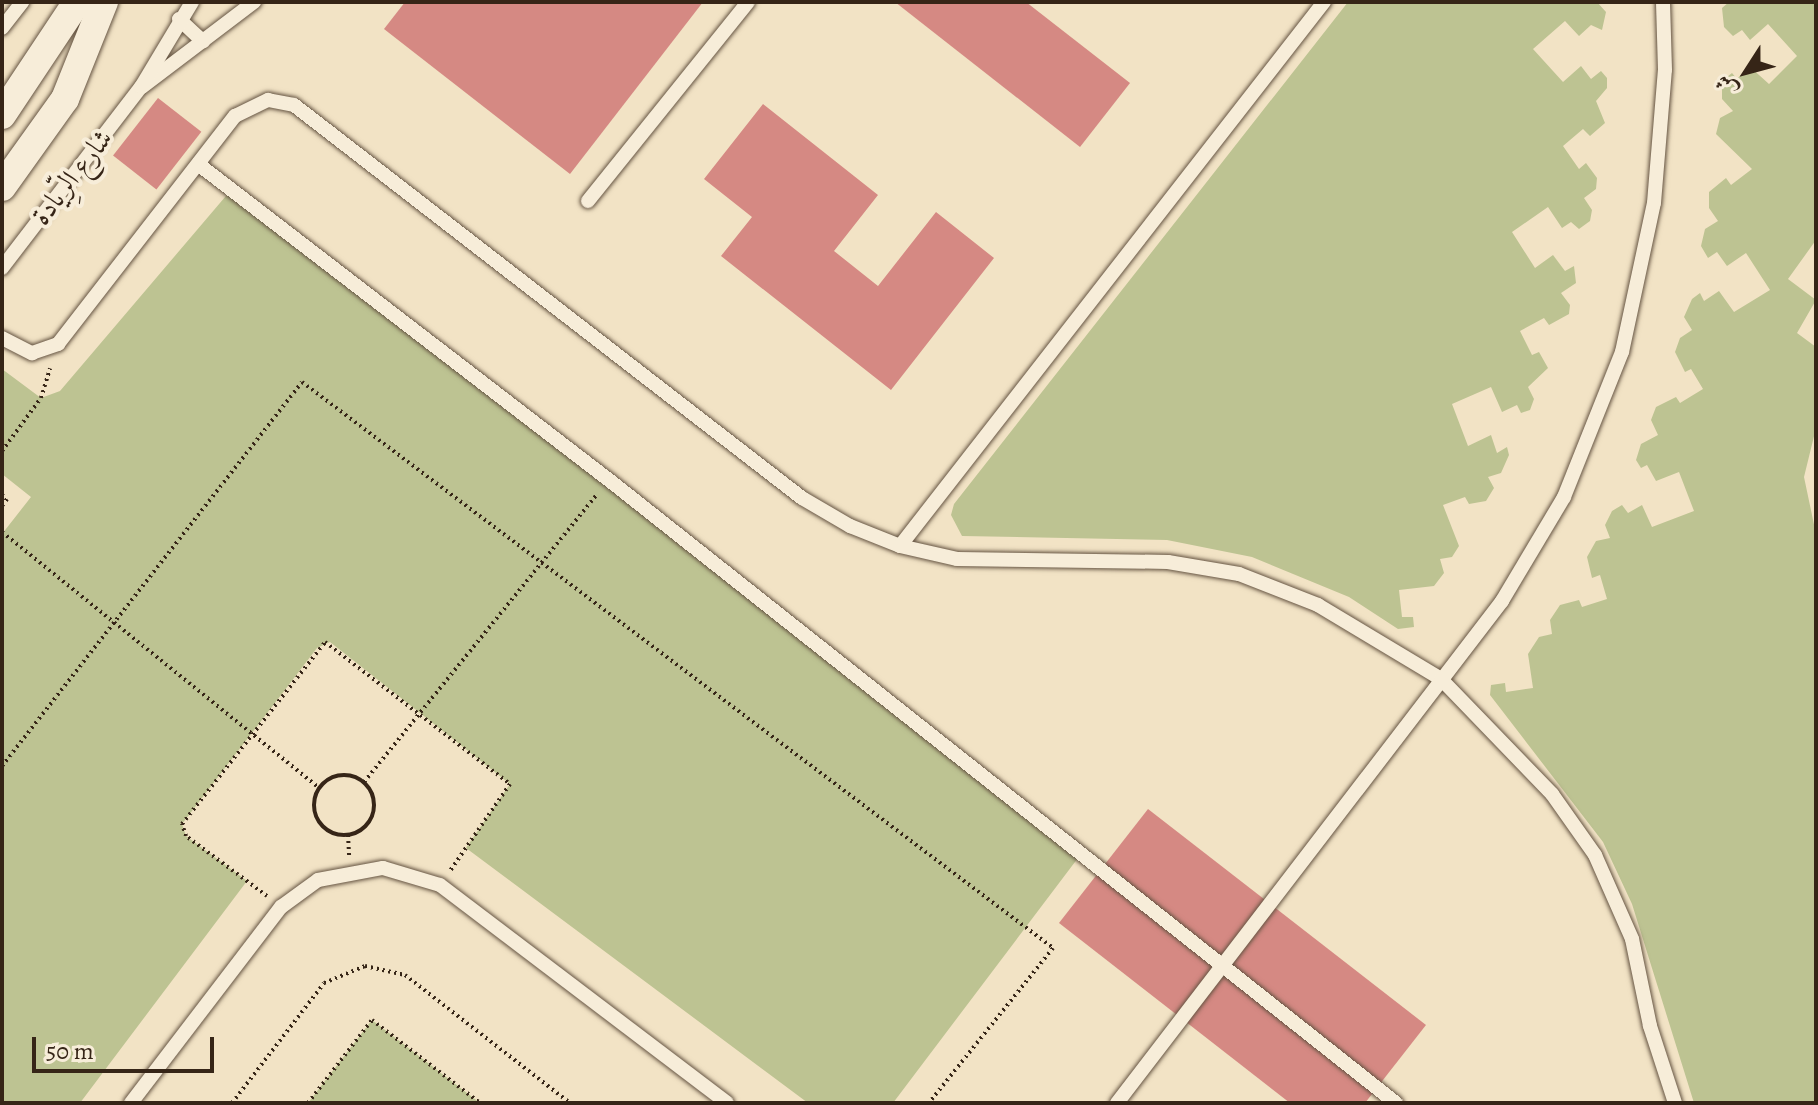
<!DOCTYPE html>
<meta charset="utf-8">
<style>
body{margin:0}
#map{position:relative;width:1818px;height:1105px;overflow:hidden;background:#f2e3c5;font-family:Alegreya,Amiri,serif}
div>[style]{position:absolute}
.green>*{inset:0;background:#bdc392}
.building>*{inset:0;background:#d58983;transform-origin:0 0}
.path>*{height:4px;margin-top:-2px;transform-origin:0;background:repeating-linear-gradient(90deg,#362517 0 2px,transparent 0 6px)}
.path>.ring{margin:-2px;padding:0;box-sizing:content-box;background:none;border:4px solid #362517;border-radius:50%}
.roads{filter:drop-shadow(0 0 2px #655442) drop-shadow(0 0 2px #655442)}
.lane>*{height:14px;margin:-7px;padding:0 7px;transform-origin:7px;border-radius:7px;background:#f7edd9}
.street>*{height:28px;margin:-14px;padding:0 14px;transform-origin:14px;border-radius:14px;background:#f7edd9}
span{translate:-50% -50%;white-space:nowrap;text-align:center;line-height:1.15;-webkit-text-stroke:8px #f7edd9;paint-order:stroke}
.street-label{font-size:28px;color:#362517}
.frame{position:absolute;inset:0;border:4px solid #362517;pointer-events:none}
.north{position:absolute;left:1706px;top:32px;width:80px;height:80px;-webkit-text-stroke:6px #f7edd9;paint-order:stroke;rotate:234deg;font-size:22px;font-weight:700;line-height:32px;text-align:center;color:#362517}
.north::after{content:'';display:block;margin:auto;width:28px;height:36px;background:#362517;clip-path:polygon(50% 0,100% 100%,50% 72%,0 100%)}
.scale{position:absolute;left:32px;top:1037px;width:182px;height:36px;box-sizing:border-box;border:4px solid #362517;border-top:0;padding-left:10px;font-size:24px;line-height:28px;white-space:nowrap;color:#362517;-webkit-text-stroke:6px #f7edd9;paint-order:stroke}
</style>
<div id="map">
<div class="green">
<div style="clip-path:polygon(1348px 2px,1597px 2px,1606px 12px,1602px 30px,1591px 25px,1579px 36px,1565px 21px,1533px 49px,1563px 82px,1581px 66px,1591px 79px,1601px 71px,1607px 78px,1607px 88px,1596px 101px,1605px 123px,1590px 136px,1583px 129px,1563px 146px,1579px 169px,1586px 163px,1597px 178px,1596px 189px,1584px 198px,1592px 210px,1590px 221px,1579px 229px,1571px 222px,1562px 228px,1548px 207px,1512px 232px,1535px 268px,1553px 255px,1565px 271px,1574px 266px,1576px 283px,1561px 293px,1570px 305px,1569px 314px,1549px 325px,1544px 318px,1520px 331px,1532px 355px,1539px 352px,1548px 368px,1528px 387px,1534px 399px,1530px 410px,1521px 413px,1517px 405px,1502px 412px,1491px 387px,1452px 404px,1468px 446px,1491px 435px,1497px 453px,1507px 447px,1509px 455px,1501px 473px,1488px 477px,1494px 488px,1486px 501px,1469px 504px,1465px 497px,1443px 505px,1459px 546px,1452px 557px,1440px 559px,1444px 573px,1434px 586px,1399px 590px,1402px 617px,1413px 617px,1414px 627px,1398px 629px,1349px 597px,1252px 557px,1167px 540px,962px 536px,951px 515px,954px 504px)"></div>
<div style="clip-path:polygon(1729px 2px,1816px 2px,1816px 240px,1788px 279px,1816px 300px,1797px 333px,1816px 347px,1816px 428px,1804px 477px,1816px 534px,1816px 1103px,1694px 1103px,1632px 904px,1603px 842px,1490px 695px,1491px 685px,1505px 683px,1506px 692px,1533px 688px,1528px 654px,1539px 637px,1552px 634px,1550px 620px,1560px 605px,1579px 600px,1582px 607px,1607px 599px,1600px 575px,1592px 578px,1587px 557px,1596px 541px,1610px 538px,1605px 525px,1612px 511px,1622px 505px,1628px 513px,1642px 505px,1652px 527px,1694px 511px,1679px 472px,1656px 481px,1647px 465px,1641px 468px,1636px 460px,1641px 444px,1658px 435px,1651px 420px,1656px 407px,1676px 397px,1680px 403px,1703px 389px,1691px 369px,1685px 372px,1675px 352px,1680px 338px,1692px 330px,1684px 317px,1692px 299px,1700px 293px,1704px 301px,1719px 291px,1734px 312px,1770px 290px,1746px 253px,1727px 266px,1717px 252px,1708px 258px,1701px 246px,1705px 229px,1718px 221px,1709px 208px,1709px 192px,1726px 178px,1731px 185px,1752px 169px,1716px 134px,1720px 118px,1733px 111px,1722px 99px,1722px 81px,1732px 73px,1737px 79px,1749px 66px,1769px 84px,1797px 56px,1768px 24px,1750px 40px,1742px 30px,1733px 36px,1724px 27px,1722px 8px)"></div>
<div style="clip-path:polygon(231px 190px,1081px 854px,893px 1103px,808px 1103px,466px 848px,510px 784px,330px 642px,317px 648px,182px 824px,186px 836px,247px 881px,80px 1103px,2px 1103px,2px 534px,31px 497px,2px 474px,2px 369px,41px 398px,60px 391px)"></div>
<div style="clip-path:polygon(372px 1020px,480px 1103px,308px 1103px)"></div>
</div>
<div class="building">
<div style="clip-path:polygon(405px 2px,703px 2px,570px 174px,384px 29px)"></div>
<div style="clip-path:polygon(895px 2px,1026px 2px,1130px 83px,1080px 147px)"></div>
<div style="left:158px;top:98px;width:55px;height:73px;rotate:38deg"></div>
<div style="clip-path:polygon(763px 104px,878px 195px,834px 251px,878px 286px,936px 212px,994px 258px,891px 390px,721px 256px,752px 217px,704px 179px)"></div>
<div style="clip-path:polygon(1148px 809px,1426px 1025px,1365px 1103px,1290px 1103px,1059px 923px)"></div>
</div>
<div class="path">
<div style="left:2px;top:451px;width:66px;rotate:-53.7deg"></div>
<div style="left:41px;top:398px;width:31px;rotate:-73deg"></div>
<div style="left:2px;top:495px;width:6px;rotate:39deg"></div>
<div style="left:7px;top:499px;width:9px;rotate:126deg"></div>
<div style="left:2px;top:532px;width:407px;rotate:38.9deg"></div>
<div style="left:2px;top:766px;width:487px;rotate:-52deg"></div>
<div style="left:302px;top:382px;width:940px;rotate:37deg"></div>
<div style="left:1053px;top:948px;width:198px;rotate:128.7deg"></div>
<div class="ring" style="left:314px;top:775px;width:56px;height:56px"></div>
<div style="left:364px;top:782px;width:369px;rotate:-51deg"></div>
<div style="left:348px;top:835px;width:21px;rotate:87deg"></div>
<div style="left:267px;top:896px;width:101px;rotate:-143.5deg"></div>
<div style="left:186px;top:836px;width:13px;rotate:-108deg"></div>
<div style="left:182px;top:824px;width:231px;rotate:-51.8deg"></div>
<div style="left:325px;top:642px;width:233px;rotate:37.5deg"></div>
<div style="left:510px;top:784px;width:106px;rotate:124.6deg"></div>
<div style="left:232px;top:1103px;width:151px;rotate:-52.5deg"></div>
<div style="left:324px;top:983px;width:44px;rotate:-22.5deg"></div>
<div style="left:365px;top:966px;width:41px;rotate:12.7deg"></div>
<div style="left:405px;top:975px;width:209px;rotate:37.8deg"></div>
<div style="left:308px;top:1103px;width:105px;rotate:-52.4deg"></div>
<div style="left:372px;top:1020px;width:136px;rotate:37.5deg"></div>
</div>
<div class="roads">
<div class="lane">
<div style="left:179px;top:19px;width:33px;rotate:43deg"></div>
<div style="left:2px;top:28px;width:33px;rotate:-52deg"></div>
<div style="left:142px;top:87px;width:141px;rotate:-37.2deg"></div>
<div style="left:198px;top:164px;width:518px;rotate:37.56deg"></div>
<div style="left:609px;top:480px;width:1004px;rotate:38.37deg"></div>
<div style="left:588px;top:201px;width:255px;rotate:-51.2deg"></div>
<div style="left:2px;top:268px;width:228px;rotate:-52.5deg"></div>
<div style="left:141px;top:87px;width:99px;rotate:-59deg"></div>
<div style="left:2px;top:338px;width:34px;rotate:27deg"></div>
<div style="left:32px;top:353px;width:28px;rotate:-19deg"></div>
<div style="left:58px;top:344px;width:289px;rotate:-52.2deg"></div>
<div style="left:235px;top:116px;width:37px;rotate:-26deg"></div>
<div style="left:268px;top:100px;width:26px;rotate:11deg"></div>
<div style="left:294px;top:105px;width:642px;rotate:37.73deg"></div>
<div style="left:802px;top:498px;width:56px;rotate:30.3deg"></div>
<div style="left:850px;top:526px;width:54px;rotate:21.8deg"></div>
<div style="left:900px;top:546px;width:58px;rotate:12.8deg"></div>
<div style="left:957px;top:559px;width:211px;rotate:0.8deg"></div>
<div style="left:1168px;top:562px;width:72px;rotate:9.6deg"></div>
<div style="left:1239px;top:574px;width:85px;rotate:21.4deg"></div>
<div style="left:1318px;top:605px;width:144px;rotate:31deg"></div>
<div style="left:1441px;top:679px;width:160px;rotate:46deg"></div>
<div style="left:1552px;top:794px;width:75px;rotate:54.8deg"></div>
<div style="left:1595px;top:855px;width:92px;rotate:66.2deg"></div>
<div style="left:1632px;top:939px;width:89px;rotate:78.3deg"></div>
<div style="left:1650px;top:1026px;width:81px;rotate:72deg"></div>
<div style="left:900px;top:546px;width:690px;rotate:-52.07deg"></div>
<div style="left:131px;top:1103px;width:247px;rotate:-52.6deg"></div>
<div style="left:281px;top:907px;width:46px;rotate:-36.1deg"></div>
<div style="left:318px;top:880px;width:66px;rotate:-10.5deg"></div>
<div style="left:383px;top:868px;width:59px;rotate:16.6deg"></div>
<div style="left:440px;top:885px;width:360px;rotate:37.2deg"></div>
<div style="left:1117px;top:1103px;width:633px;rotate:-52.51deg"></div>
<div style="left:1502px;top:601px;width:121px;rotate:-59.2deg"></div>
<div style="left:1564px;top:497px;width:156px;rotate:-68.2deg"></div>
<div style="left:1622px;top:352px;width:152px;rotate:-77.9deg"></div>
<div style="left:1654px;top:203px;width:133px;rotate:-85.3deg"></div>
<div style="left:1665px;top:70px;width:68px;rotate:-91.7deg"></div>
</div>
<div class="street">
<div style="left:2px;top:115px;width:136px;rotate:-56.4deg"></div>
<div style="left:2px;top:187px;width:108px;rotate:-54.4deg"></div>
<div style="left:65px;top:99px;width:105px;rotate:-68.1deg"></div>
</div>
</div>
<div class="street-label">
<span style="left:72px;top:177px;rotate:-52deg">شارع الرِّيادة</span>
</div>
<div class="frame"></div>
<div class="north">ش</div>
<div class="scale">50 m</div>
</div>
